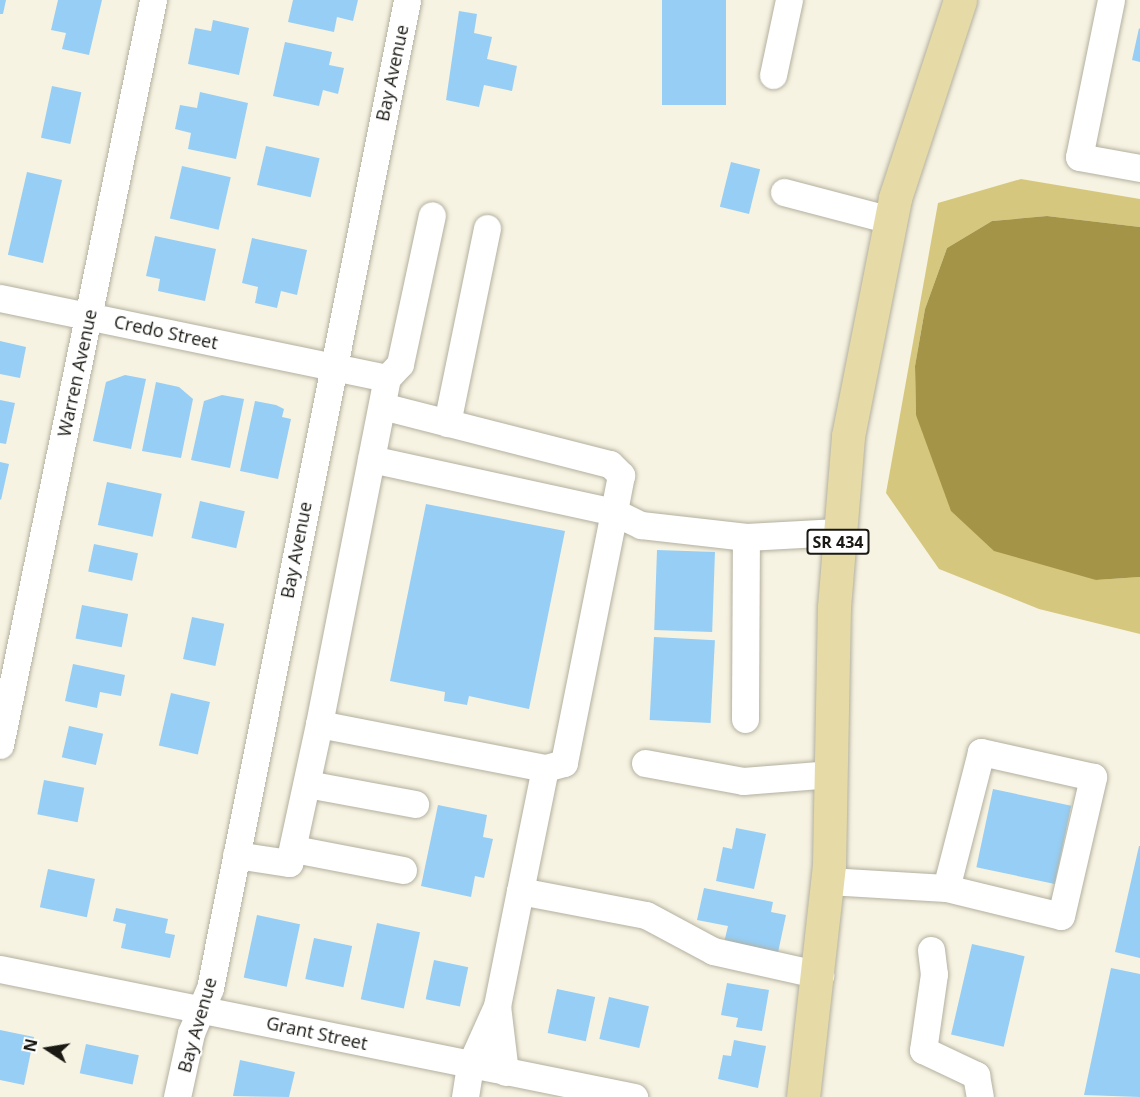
<!DOCTYPE html>
<style>
body{margin:0}
#map{position:relative;width:1140px;height:1097px;overflow:hidden;background:#f7f3e2;font-family:"Open Sans",sans-serif}
div>[style]{position:absolute}
.green>*{inset:0;background:#d6c77f}
.water>*{inset:0;background:#a49447}
.building>*{inset:0;background:#96cef5;transform-origin:0 0}
.roads{filter:drop-shadow(0 0 2px #b3b0a0) drop-shadow(0 0 2px #b3b0a0)}
.minor>*{height:27px;margin:-13.5px;padding:0 13.5px;transform-origin:13.5px;border-radius:13.5px;background:#fff}
.major>*{height:33px;margin:-16.5px;padding:0 16.5px;transform-origin:16.5px;border-radius:16.5px;background:#e6dba7}
span{translate:-50% -50%;white-space:nowrap;text-align:center;line-height:1.15;-webkit-text-stroke:4.5px #fff;paint-order:stroke}
.shield-label span{padding:2px 4px;background:#fff;border:2px solid;border-radius:4px;-webkit-text-stroke-width:0}
.shield-label{font-size:16px;color:#1a1913;font-weight:700}
.street-label{font-size:18px;color:#1a1913}
.north{position:absolute;left:18px;top:1019px;width:60px;height:60px;-webkit-text-stroke:4px #fff;paint-order:stroke;rotate:282deg;font-size:16px;font-weight:700;line-height:24px;text-align:center;color:#1a1913}
.north::after{content:'';display:block;margin:auto;width:21px;height:27px;background:#1a1913;clip-path:polygon(50% 0,100% 100%,50% 72%,0 100%)}
</style>
<div id="map">
<div class="green">
<div style="clip-path:polygon(1021px 179px,1140px 199px,1140px 227px,1047px 216px,992px 221px,947px 248px,925px 309px,915px 366px,916px 415px,1096px 580px,1140px 577px,1140px 634px,1039px 609px,939px 569px,886px 493px,938px 203px)"></div>
</div>
<div class="water">
<div style="clip-path:polygon(1047px 216px,1140px 227px,1140px 577px,1096px 580px,994px 551px,951px 511px,916px 415px,915px 366px,925px 309px,947px 248px,992px 221px)"></div>
</div>
<div class="building">
<div style="clip-path:polygon(0 0,6px 0,3px 14px,0 14px)"></div>
<div style="clip-path:polygon(58px 0,102px 0,89px 55px,62px 49px,66px 33px,51px 30px)"></div>
<div style="clip-path:polygon(293px 0,358px 0,353px 21px,337px 17px,334px 32px,288px 22px)"></div>
<div style="left:662px;top:0;width:64px;height:105px"></div>
<div style="clip-path:polygon(459px 11px,477px 14px,474px 33px,492px 37px,487px 59px,517px 66px,512px 91px,484px 85px,479px 107px,446px 100px)"></div>
<div style="clip-path:polygon(213px 20px,249px 28px,239px 75px,188px 64px,195px 28px,211px 31px)"></div>
<div style="clip-path:polygon(1139px 28px,1140px 29px,1140px 62px,1132px 60px)"></div>
<div style="clip-path:polygon(285px 42px,332px 52px,329px 65px,344px 68px,338px 94px,323px 90px,319px 106px,273px 96px)"></div>
<div style="left:52px;top:86px;width:30px;height:53px;rotate:12deg"></div>
<div style="clip-path:polygon(200px 92px,248px 103px,236px 159px,188px 149px,191px 133px,175px 129px,180px 105px,197px 108px)"></div>
<div style="left:266px;top:146px;width:55px;height:40px;rotate:13deg"></div>
<div style="left:731px;top:162px;width:30px;height:46px;rotate:14deg"></div>
<div style="left:182px;top:166px;width:50px;height:54px;rotate:13deg"></div>
<div style="left:27px;top:172px;width:36px;height:85px;rotate:13deg"></div>
<div style="clip-path:polygon(155px 236px,216px 249px,205px 301px,158px 291px,160px 279px,146px 276px)"></div>
<div style="clip-path:polygon(252px 238px,307px 250px,297px 295px,281px 291px,277px 308px,255px 303px,258px 287px,242px 283px)"></div>
<div style="clip-path:polygon(0 341px,26px 347px,20px 378px,0 374px)"></div>
<div style="clip-path:polygon(125px 375px,146px 379px,131px 449px,93px 441px,106px 382px)"></div>
<div style="clip-path:polygon(156px 382px,179px 387px,193px 399px,181px 458px,142px 451px)"></div>
<div style="clip-path:polygon(222px 395px,244px 399px,230px 468px,191px 460px,204px 401px)"></div>
<div style="clip-path:polygon(0 400px,15px 403px,6px 444px,0 443px)"></div>
<div style="clip-path:polygon(255px 401px,276px 405px,284px 409px,282px 417px,291px 419px,278px 479px,240px 471px)"></div>
<div style="clip-path:polygon(0 462px,9px 464px,1px 500px,0 499px)"></div>
<div style="left:107px;top:482px;width:56px;height:44px;rotate:12deg"></div>
<div style="left:200px;top:501px;width:46px;height:38px;rotate:13deg"></div>
<div style="clip-path:polygon(426px 504px,565px 531px,529px 709px,469px 696px,467px 705px,444px 701px,445px 692px,390px 681px)"></div>
<div style="left:94px;top:544px;width:45px;height:28px;rotate:12deg"></div>
<div style="left:657px;top:550px;width:58px;height:80px;rotate:2deg"></div>
<div style="left:82px;top:605px;width:47px;height:34px;rotate:11deg"></div>
<div style="left:192px;top:617px;width:33px;height:43px;rotate:12deg"></div>
<div style="left:654px;top:637px;width:61px;height:83px;rotate:3deg"></div>
<div style="clip-path:polygon(73px 664px,125px 675px,121px 696px,100px 692px,97px 708px,65px 701px)"></div>
<div style="left:171px;top:693px;width:40px;height:54px;rotate:13deg"></div>
<div style="left:69px;top:726px;width:35px;height:32px;rotate:13deg"></div>
<div style="left:44px;top:780px;width:41px;height:35px;rotate:11deg"></div>
<div style="left:993px;top:789px;width:80px;height:80px;rotate:12deg"></div>
<div style="clip-path:polygon(438px 805px,487px 815px,483px 837px,493px 839px,484px 878px,475px 876px,471px 897px,421px 886px)"></div>
<div style="clip-path:polygon(736px 828px,766px 834px,754px 889px,716px 881px,723px 847px,732px 849px)"></div>
<div style="clip-path:polygon(1139px 846px,1140px 846px,1140px 958px,1115px 952px)"></div>
<div style="left:48px;top:869px;width:48px;height:39px;rotate:12deg"></div>
<div style="clip-path:polygon(704px 888px,773px 902px,771px 912px,786px 915px,776px 962px,722px 951px,728px 926px,697px 920px)"></div>
<div style="clip-path:polygon(116px 908px,168px 919px,165px 933px,175px 935px,170px 958px,121px 948px,126px 924px,113px 921px)"></div>
<div style="left:257px;top:915px;width:44px;height:64px;rotate:12deg"></div>
<div style="left:377px;top:923px;width:44px;height:78px;rotate:12deg"></div>
<div style="left:314px;top:938px;width:39px;height:42px;rotate:12deg"></div>
<div style="left:972px;top:944px;width:54px;height:93px;rotate:13deg"></div>
<div style="left:434px;top:960px;width:35px;height:40px;rotate:12deg"></div>
<div style="clip-path:polygon(1111px 968px,1140px 974px,1140px 1097px,1084px 1095px)"></div>
<div style="clip-path:polygon(727px 983px,769px 990px,762px 1031px,736px 1027px,738px 1018px,721px 1015px)"></div>
<div style="left:557px;top:989px;width:39px;height:45px;rotate:12deg"></div>
<div style="left:609px;top:997px;width:41px;height:43px;rotate:13deg"></div>
<div style="clip-path:polygon(0 1030px,34px 1037px,24px 1085px,0 1080px)"></div>
<div style="clip-path:polygon(734px 1040px,766px 1046px,758px 1088px,718px 1079px,723px 1055px,731px 1056px)"></div>
<div style="left:86px;top:1044px;width:54px;height:30px;rotate:12deg"></div>
<div style="clip-path:polygon(240px 1060px,295px 1072px,289px 1097px,233px 1096px)"></div>
</div>
<div class="roads">
<div class="minor">
<div style="left:1111px;top:0;width:160px;rotate:101.5deg"></div>
<div style="left:1079px;top:157px;width:62px;rotate:10.2deg"></div>
<div style="left:773px;top:75px;width:77px;rotate:-78deg"></div>
<div style="left:784px;top:192px;width:111px;rotate:14.7deg"></div>
<div style="left:0;top:298px;width:395px;rotate:11.7deg"></div>
<div style="left:382px;top:406px;width:235px;rotate:14.3deg"></div>
<div style="left:610px;top:464px;width:16px;rotate:45deg"></div>
<div style="left:621px;top:475px;width:38px;rotate:101deg"></div>
<div style="left:614px;top:512px;width:30px;rotate:26deg"></div>
<div style="left:641px;top:525px;width:106px;rotate:6.5deg"></div>
<div style="left:447px;top:423px;width:199px;rotate:-78.4deg"></div>
<div style="left:371px;top:459px;width:249px;rotate:12.3deg"></div>
<div style="left:614px;top:512px;width:256px;rotate:101.3deg"></div>
<div style="left:564px;top:763px;width:20px;rotate:165deg"></div>
<div style="left:745px;top:719px;width:182px;rotate:-89.7deg"></div>
<div style="left:746px;top:537px;width:92px;rotate:-3.1deg"></div>
<div style="left:319px;top:724px;width:353px;rotate:-78.9deg"></div>
<div style="left:387px;top:378px;width:19px;rotate:-47deg"></div>
<div style="left:400px;top:364px;width:152px;rotate:-77.9deg"></div>
<div style="left:0;top:745px;width:761px;rotate:-78.39deg"></div>
<div style="left:645px;top:763px;width:100px;rotate:10.4deg"></div>
<div style="left:743px;top:781px;width:89px;rotate:-4.5deg"></div>
<div style="left:307px;top:784px;width:110px;rotate:10.5deg"></div>
<div style="left:294px;top:849px;width:111px;rotate:10.9deg"></div>
<div style="left:236px;top:855px;width:54px;rotate:8.6deg"></div>
<div style="left:289px;top:863px;width:142px;rotate:-77.8deg"></div>
<div style="left:319px;top:724px;width:230px;rotate:11deg"></div>
<div style="left:545px;top:768px;width:126px;rotate:101.5deg"></div>
<div style="left:828px;top:881px;width:118px;rotate:3.4deg"></div>
<div style="left:946px;top:888px;width:118px;rotate:13.7deg"></div>
<div style="left:1061px;top:916px;width:143px;rotate:-77deg"></div>
<div style="left:1093px;top:777px;width:115px;rotate:-167.4deg"></div>
<div style="left:981px;top:752px;width:140px;rotate:104.4deg"></div>
<div style="left:931px;top:950px;width:24px;rotate:83deg"></div>
<div style="left:934px;top:974px;width:77px;rotate:98.2deg"></div>
<div style="left:923px;top:1050px;width:59px;rotate:25.3deg"></div>
<div style="left:976px;top:1075px;width:22px;rotate:80deg"></div>
<div style="left:0;top:969px;width:647px;rotate:11.41deg"></div>
<div style="left:505px;top:1072px;width:66px;rotate:-96.9deg"></div>
<div style="left:497px;top:1006px;width:117px;rotate:-78.7deg"></div>
<div style="left:520px;top:891px;width:128px;rotate:10.8deg"></div>
<div style="left:646px;top:915px;width:76px;rotate:28.2deg"></div>
<div style="left:713px;top:951px;width:110px;rotate:12.6deg"></div>
<div style="left:177px;top:1097px;width:66px;rotate:-77.7deg"></div>
<div style="left:191px;top:1033px;width:49px;rotate:-67.1deg"></div>
<div style="left:210px;top:988px;width:1007px;rotate:-78.72deg"></div>
<div style="left:465px;top:1097px;width:31px;rotate:-81deg"></div>
<div style="left:470px;top:1066px;width:66px;rotate:-65.8deg"></div>
</div>
<div class="major">
<div style="left:803px;top:1097px;width:233px;rotate:-83.6deg"></div>
<div style="left:829px;top:865px;width:258px;rotate:-88.9deg"></div>
<div style="left:834px;top:607px;width:172px;rotate:-85.3deg"></div>
<div style="left:848px;top:436px;width:243px;rotate:-78.8deg"></div>
<div style="left:895px;top:198px;width:208px;rotate:-71.8deg"></div>
</div>
</div>
<div class="shield-label">
<span style="left:838px;top:542px">SR 434</span>
</div>
<div class="street-label">
<span style="left:392px;top:73px;rotate:-78deg">Bay Avenue</span>
<span style="left:166px;top:332px;rotate:12deg">Credo Street</span>
<span style="left:77px;top:373px;rotate:-78deg">Warren Avenue</span>
<span style="left:296px;top:550px;rotate:-79deg">Bay Avenue</span>
<span style="left:197px;top:1025px;rotate:-74deg">Bay Avenue</span>
<span style="left:317px;top:1033px;rotate:12deg">Grant Street</span>
</div>
<div class="north">N</div>
</div>
